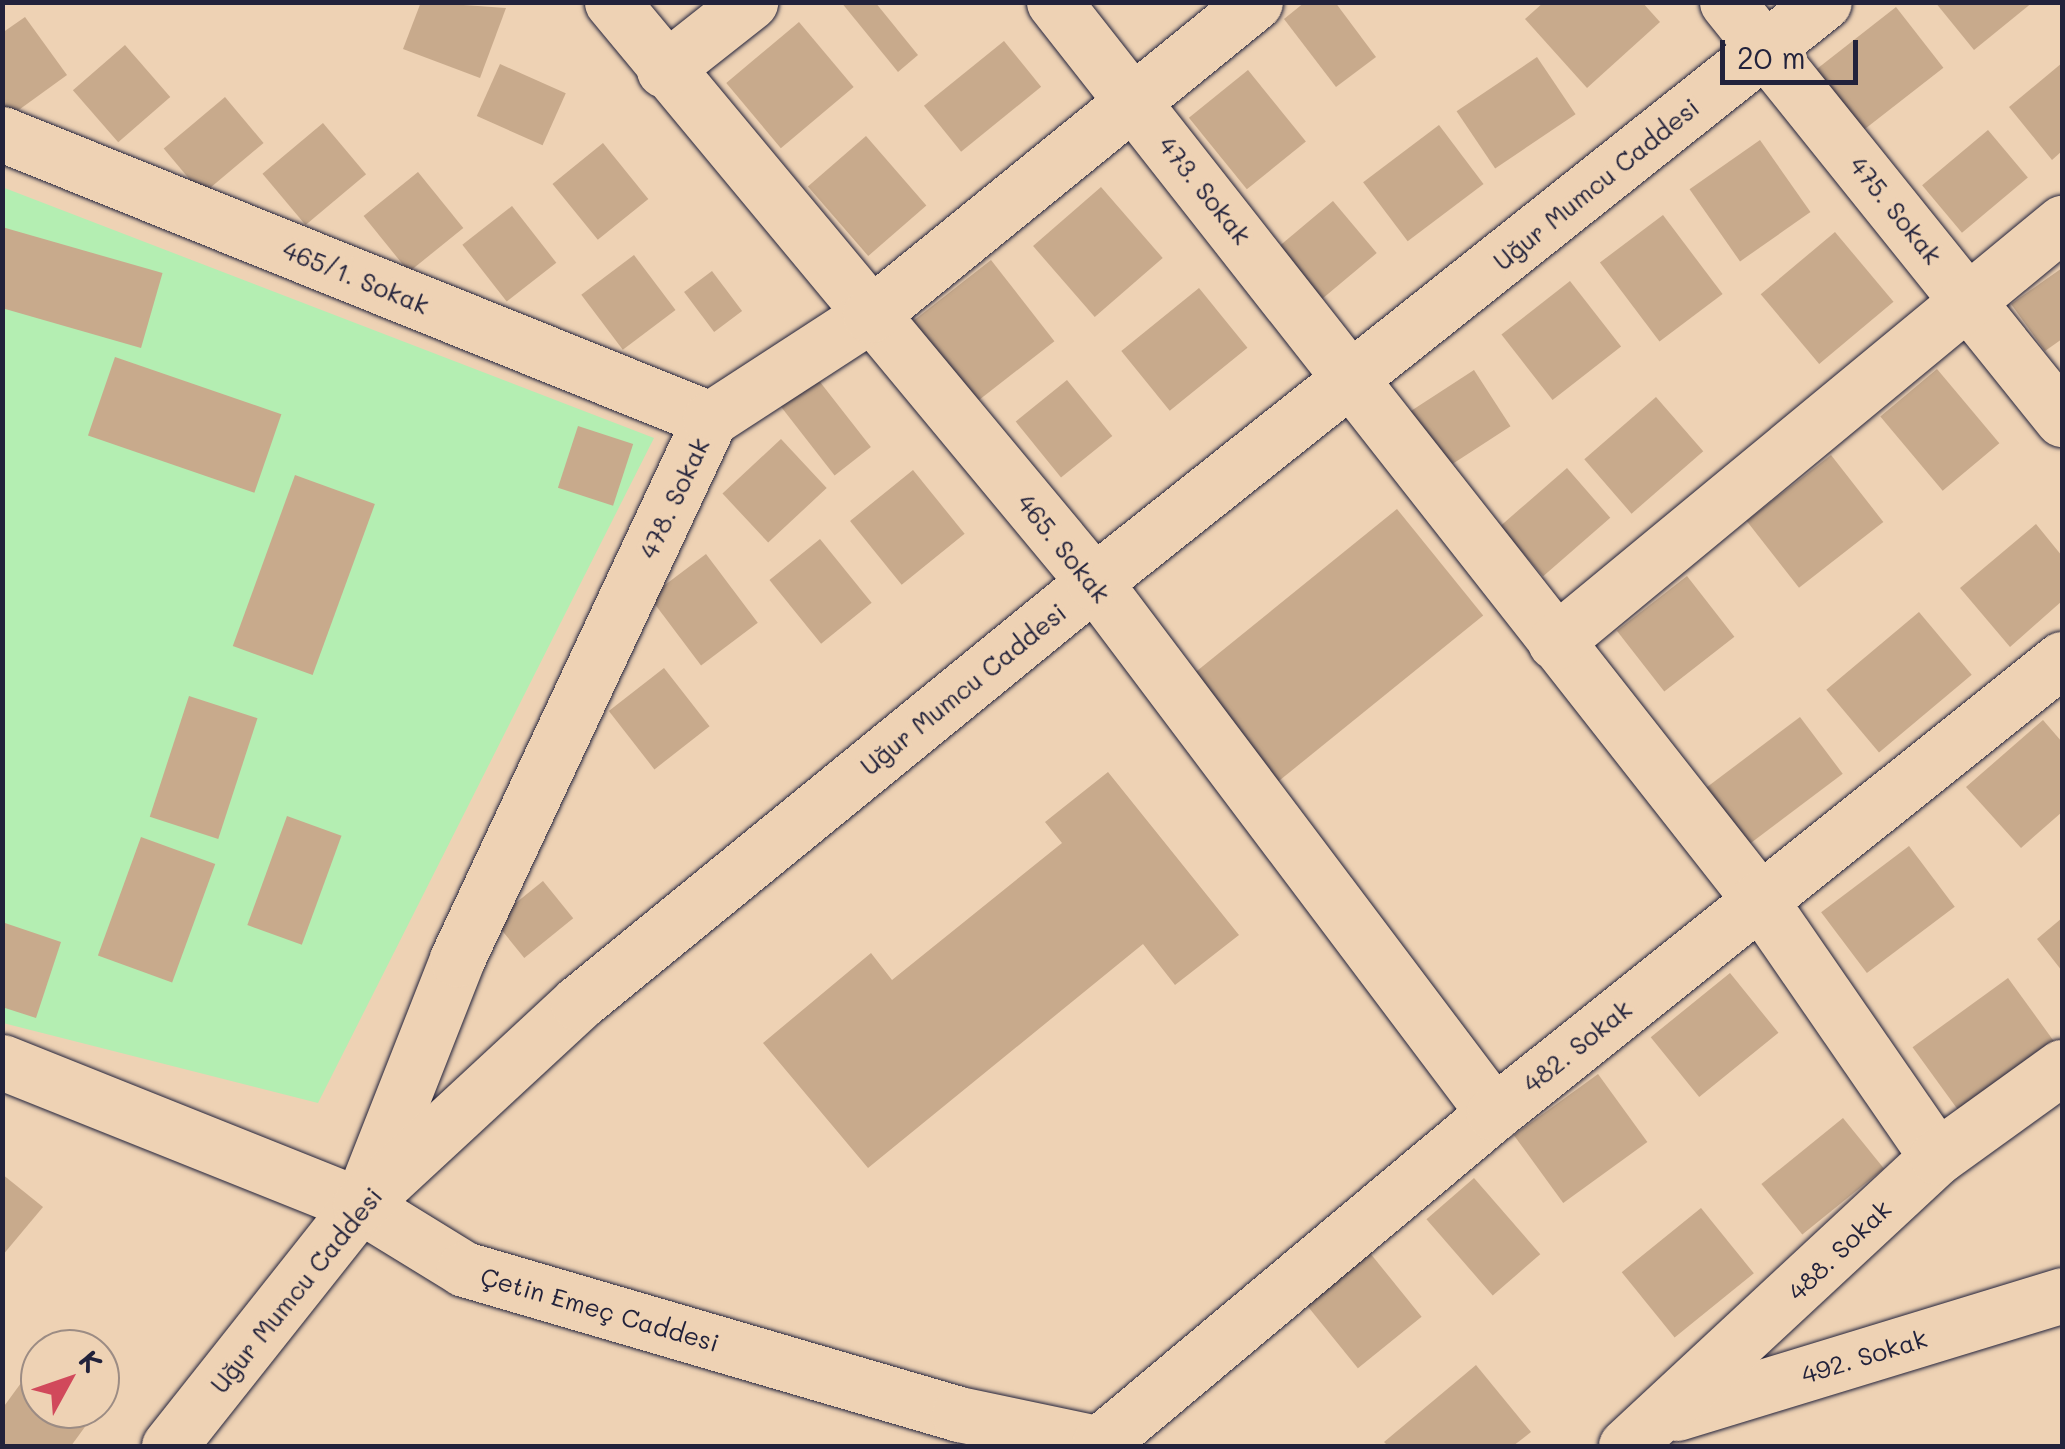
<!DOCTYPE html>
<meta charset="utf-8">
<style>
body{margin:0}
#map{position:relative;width:2065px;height:1449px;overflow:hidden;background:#eed2b4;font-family:Mali,sans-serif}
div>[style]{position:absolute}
.green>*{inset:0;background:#b4eeb2}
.building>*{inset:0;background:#c8aa8c;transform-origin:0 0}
.roads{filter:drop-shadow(0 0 2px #22223b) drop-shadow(0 0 2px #22223b)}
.minor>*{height:55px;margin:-27.5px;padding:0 27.5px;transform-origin:27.5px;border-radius:27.5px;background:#eed2b4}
span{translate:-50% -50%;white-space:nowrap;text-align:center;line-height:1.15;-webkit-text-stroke:10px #eed2b4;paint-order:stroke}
.street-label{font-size:25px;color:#22223b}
.frame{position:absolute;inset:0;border:5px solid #22223b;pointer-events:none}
.north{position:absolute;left:20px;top:1329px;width:100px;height:100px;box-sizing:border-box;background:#eed2b4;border:2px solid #9c8c84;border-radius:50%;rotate:50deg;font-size:28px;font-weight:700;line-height:40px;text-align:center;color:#22223b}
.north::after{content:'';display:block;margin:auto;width:35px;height:45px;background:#d1495b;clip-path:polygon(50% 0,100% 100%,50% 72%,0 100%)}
.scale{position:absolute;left:1720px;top:40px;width:138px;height:45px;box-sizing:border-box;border:5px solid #22223b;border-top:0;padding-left:12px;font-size:30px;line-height:35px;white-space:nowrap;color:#22223b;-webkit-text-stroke:8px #eed2b4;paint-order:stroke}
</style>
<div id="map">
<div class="green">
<div style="clip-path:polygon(2px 187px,654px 438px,318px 1103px,3px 1023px)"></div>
</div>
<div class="building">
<div style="clip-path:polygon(421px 2px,506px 8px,480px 78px,403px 49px)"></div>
<div style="clip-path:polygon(841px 2px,875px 2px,918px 55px,898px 72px)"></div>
<div style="clip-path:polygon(1305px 2px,1335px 2px,1376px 57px,1336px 87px,1284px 19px)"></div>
<div style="clip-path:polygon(1544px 2px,1642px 2px,1660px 22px,1587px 88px,1525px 19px)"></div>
<div style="clip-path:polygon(1935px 2px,2033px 2px,1974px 50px)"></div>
<div style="left:1896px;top:7px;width:77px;height:107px;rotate:52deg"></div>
<div style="clip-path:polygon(25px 17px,67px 75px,9px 117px,2px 108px,2px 33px)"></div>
<div style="left:799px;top:22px;width:85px;height:95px;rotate:50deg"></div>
<div style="left:1004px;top:41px;width:59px;height:103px;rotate:51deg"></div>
<div style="left:125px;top:45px;width:69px;height:69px;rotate:49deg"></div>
<div style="left:1537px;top:57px;width:69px;height:97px;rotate:56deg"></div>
<div style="clip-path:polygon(2062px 63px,2062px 151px,2052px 160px,2009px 107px)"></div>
<div style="left:500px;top:64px;width:72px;height:57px;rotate:24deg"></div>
<div style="left:1248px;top:70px;width:92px;height:76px;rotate:51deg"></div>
<div style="left:225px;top:97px;width:60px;height:80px;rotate:50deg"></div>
<div style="left:323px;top:123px;width:67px;height:79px;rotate:50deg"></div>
<div style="left:1439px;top:125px;width:74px;height:95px;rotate:53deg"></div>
<div style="left:1988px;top:130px;width:62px;height:86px;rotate:50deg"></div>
<div style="left:866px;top:136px;width:92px;height:77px;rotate:49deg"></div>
<div style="left:1760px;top:140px;width:88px;height:86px;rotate:55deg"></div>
<div style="left:603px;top:143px;width:72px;height:65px;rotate:51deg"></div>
<div style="left:418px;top:172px;width:72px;height:70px;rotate:51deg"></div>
<div style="left:1101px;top:187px;width:94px;height:90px;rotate:49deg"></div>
<div style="left:1333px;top:201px;width:68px;height:80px;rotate:50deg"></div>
<div style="left:512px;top:206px;width:72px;height:63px;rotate:52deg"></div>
<div style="left:1663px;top:215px;width:99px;height:79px;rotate:53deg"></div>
<div style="left:2px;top:227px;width:167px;height:78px;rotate:16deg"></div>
<div style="left:1835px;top:232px;width:91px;height:97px;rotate:50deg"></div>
<div style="left:634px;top:255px;width:69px;height:66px;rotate:53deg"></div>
<div style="left:991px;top:260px;width:103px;height:103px;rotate:52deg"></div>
<div style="clip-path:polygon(2062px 268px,2062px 339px,2045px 351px,2011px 304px)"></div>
<div style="left:712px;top:271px;width:50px;height:35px;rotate:53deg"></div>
<div style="left:1570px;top:281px;width:83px;height:87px;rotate:52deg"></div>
<div style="left:1199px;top:288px;width:77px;height:100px;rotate:51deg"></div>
<div style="left:115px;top:357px;width:176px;height:83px;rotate:19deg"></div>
<div style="left:1937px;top:369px;width:97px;height:74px;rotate:50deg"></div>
<div style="left:1474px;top:370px;width:67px;height:78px;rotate:57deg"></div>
<div style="left:813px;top:373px;width:94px;height:46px;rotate:52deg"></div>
<div style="left:1067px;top:380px;width:72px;height:66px;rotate:51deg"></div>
<div style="left:1656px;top:397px;width:72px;height:95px;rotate:49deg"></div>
<div style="left:578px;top:426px;width:58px;height:65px;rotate:18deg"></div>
<div style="left:781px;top:439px;width:67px;height:80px;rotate:47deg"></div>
<div style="left:1831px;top:455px;width:85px;height:107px;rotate:52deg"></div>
<div style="left:1567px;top:468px;width:66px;height:89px;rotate:49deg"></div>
<div style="left:913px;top:470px;width:82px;height:81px;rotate:51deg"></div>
<div style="left:295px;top:475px;width:85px;height:182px;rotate:20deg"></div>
<div style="left:1397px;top:509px;width:137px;height:271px;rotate:51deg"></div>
<div style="clip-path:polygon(2036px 524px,2062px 556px,2062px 601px,2010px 647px,1960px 588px)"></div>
<div style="left:820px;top:539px;width:82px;height:65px;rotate:51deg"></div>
<div style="left:706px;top:554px;width:86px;height:71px;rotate:53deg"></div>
<div style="left:1687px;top:576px;width:77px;height:89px;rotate:52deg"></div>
<div style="left:1919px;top:612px;width:82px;height:121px;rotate:50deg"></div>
<div style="left:664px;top:668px;width:74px;height:70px;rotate:52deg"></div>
<div style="left:189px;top:696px;width:72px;height:127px;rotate:18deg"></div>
<div style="left:1800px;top:717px;width:71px;height:118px;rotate:53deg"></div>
<div style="clip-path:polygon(2043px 720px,2062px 742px,2062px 812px,2021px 848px,1966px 787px)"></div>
<div style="clip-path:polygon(1108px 772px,1239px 935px,1175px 985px,1143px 944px,868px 1168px,763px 1043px,871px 953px,892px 980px,1062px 843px,1045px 822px)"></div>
<div style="left:287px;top:816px;width:58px;height:116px;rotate:20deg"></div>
<div style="left:141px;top:837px;width:79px;height:126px;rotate:20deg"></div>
<div style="left:1909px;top:846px;width:76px;height:110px;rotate:53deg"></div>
<div style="left:543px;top:881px;width:48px;height:63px;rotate:51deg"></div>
<div style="clip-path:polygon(2062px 918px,2062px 971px,2037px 939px)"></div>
<div style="clip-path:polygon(2px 922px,61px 942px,36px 1018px,2px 1007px)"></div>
<div style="left:1730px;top:973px;width:77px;height:102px;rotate:51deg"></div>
<div style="left:2008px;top:978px;width:83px;height:118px;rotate:54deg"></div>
<div style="left:1598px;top:1074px;width:84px;height:104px;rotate:54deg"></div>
<div style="left:1843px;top:1118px;width:65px;height:105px;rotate:51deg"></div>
<div style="clip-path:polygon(2px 1174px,43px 1207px,2px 1256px)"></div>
<div style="left:1474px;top:1178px;width:101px;height:63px;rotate:49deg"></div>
<div style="left:1701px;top:1208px;width:84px;height:102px;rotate:51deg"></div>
<div style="left:1370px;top:1253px;width:82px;height:82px;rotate:51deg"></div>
<div style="clip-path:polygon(40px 1357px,40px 1409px,98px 1409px,71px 1446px,2px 1446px,2px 1409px)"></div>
<div style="clip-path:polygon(1476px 1365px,1531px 1432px,1513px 1446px,1388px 1446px,1384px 1442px)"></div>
</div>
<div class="roads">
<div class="minor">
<div style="left:612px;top:2px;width:754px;rotate:50.27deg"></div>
<div style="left:1094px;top:582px;width:665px;rotate:53.01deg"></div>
<div style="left:1054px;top:2px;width:1141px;rotate:51.83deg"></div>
<div style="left:1759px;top:899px;width:313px;rotate:55.4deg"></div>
<div style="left:1727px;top:2px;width:535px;rotate:51.22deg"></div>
<div style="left:664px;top:70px;width:110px;rotate:-38.3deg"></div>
<div style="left:2px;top:134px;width:763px;rotate:21.93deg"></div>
<div style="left:1555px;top:642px;width:658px;rotate:-39.57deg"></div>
<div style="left:2px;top:1062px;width:386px;rotate:21.8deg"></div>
<div style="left:360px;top:1205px;width:122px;rotate:31.6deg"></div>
<div style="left:464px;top:1269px;width:516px;rotate:16.33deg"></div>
<div style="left:959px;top:1414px;width:155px;rotate:11.9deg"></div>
<div style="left:365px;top:1193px;width:251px;rotate:-68.5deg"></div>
<div style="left:457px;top:959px;width:596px;rotate:-64.9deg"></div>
<div style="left:710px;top:419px;width:191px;rotate:-33deg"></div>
<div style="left:870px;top:315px;width:496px;rotate:-39.1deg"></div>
<div style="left:1677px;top:1413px;width:403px;rotate:-17deg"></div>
<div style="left:1100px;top:1443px;width:514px;rotate:-39.95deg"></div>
<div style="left:1494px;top:1113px;width:727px;rotate:-38.64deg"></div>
<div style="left:169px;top:1446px;width:308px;rotate:-51.6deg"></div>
<div style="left:360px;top:1205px;width:297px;rotate:-42.8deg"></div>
<div style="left:578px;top:1003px;width:666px;rotate:-39.21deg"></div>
<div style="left:1094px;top:582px;width:932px;rotate:-38.47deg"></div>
<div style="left:1626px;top:1446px;width:425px;rotate:-42.9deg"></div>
<div style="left:1937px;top:1157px;width:154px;rotate:-35.8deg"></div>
</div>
</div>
<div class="street-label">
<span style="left:1596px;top:184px;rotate:-39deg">Uğur Mumcu Caddesi</span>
<span style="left:1205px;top:190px;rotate:51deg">473. Sokak</span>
<span style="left:1896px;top:210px;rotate:51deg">475. Sokak</span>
<span style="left:356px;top:277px;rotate:22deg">465/1. Sokak</span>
<span style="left:674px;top:498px;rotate:-65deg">478. Sokak</span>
<span style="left:1064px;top:548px;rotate:51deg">465. Sokak</span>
<span style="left:963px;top:689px;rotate:-39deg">Uğur Mumcu Caddesi</span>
<span style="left:1577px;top:1046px;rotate:-39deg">482. Sokak</span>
<span style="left:1839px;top:1250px;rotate:-44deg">488. Sokak</span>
<span style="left:296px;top:1290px;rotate:-51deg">Uğur Mumcu Caddesi</span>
<span style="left:600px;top:1309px;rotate:16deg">Çetin Emeç Caddesi</span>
<span style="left:1864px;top:1356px;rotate:-17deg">492. Sokak</span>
</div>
<div class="frame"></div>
<div class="north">K</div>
<div class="scale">20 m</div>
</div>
